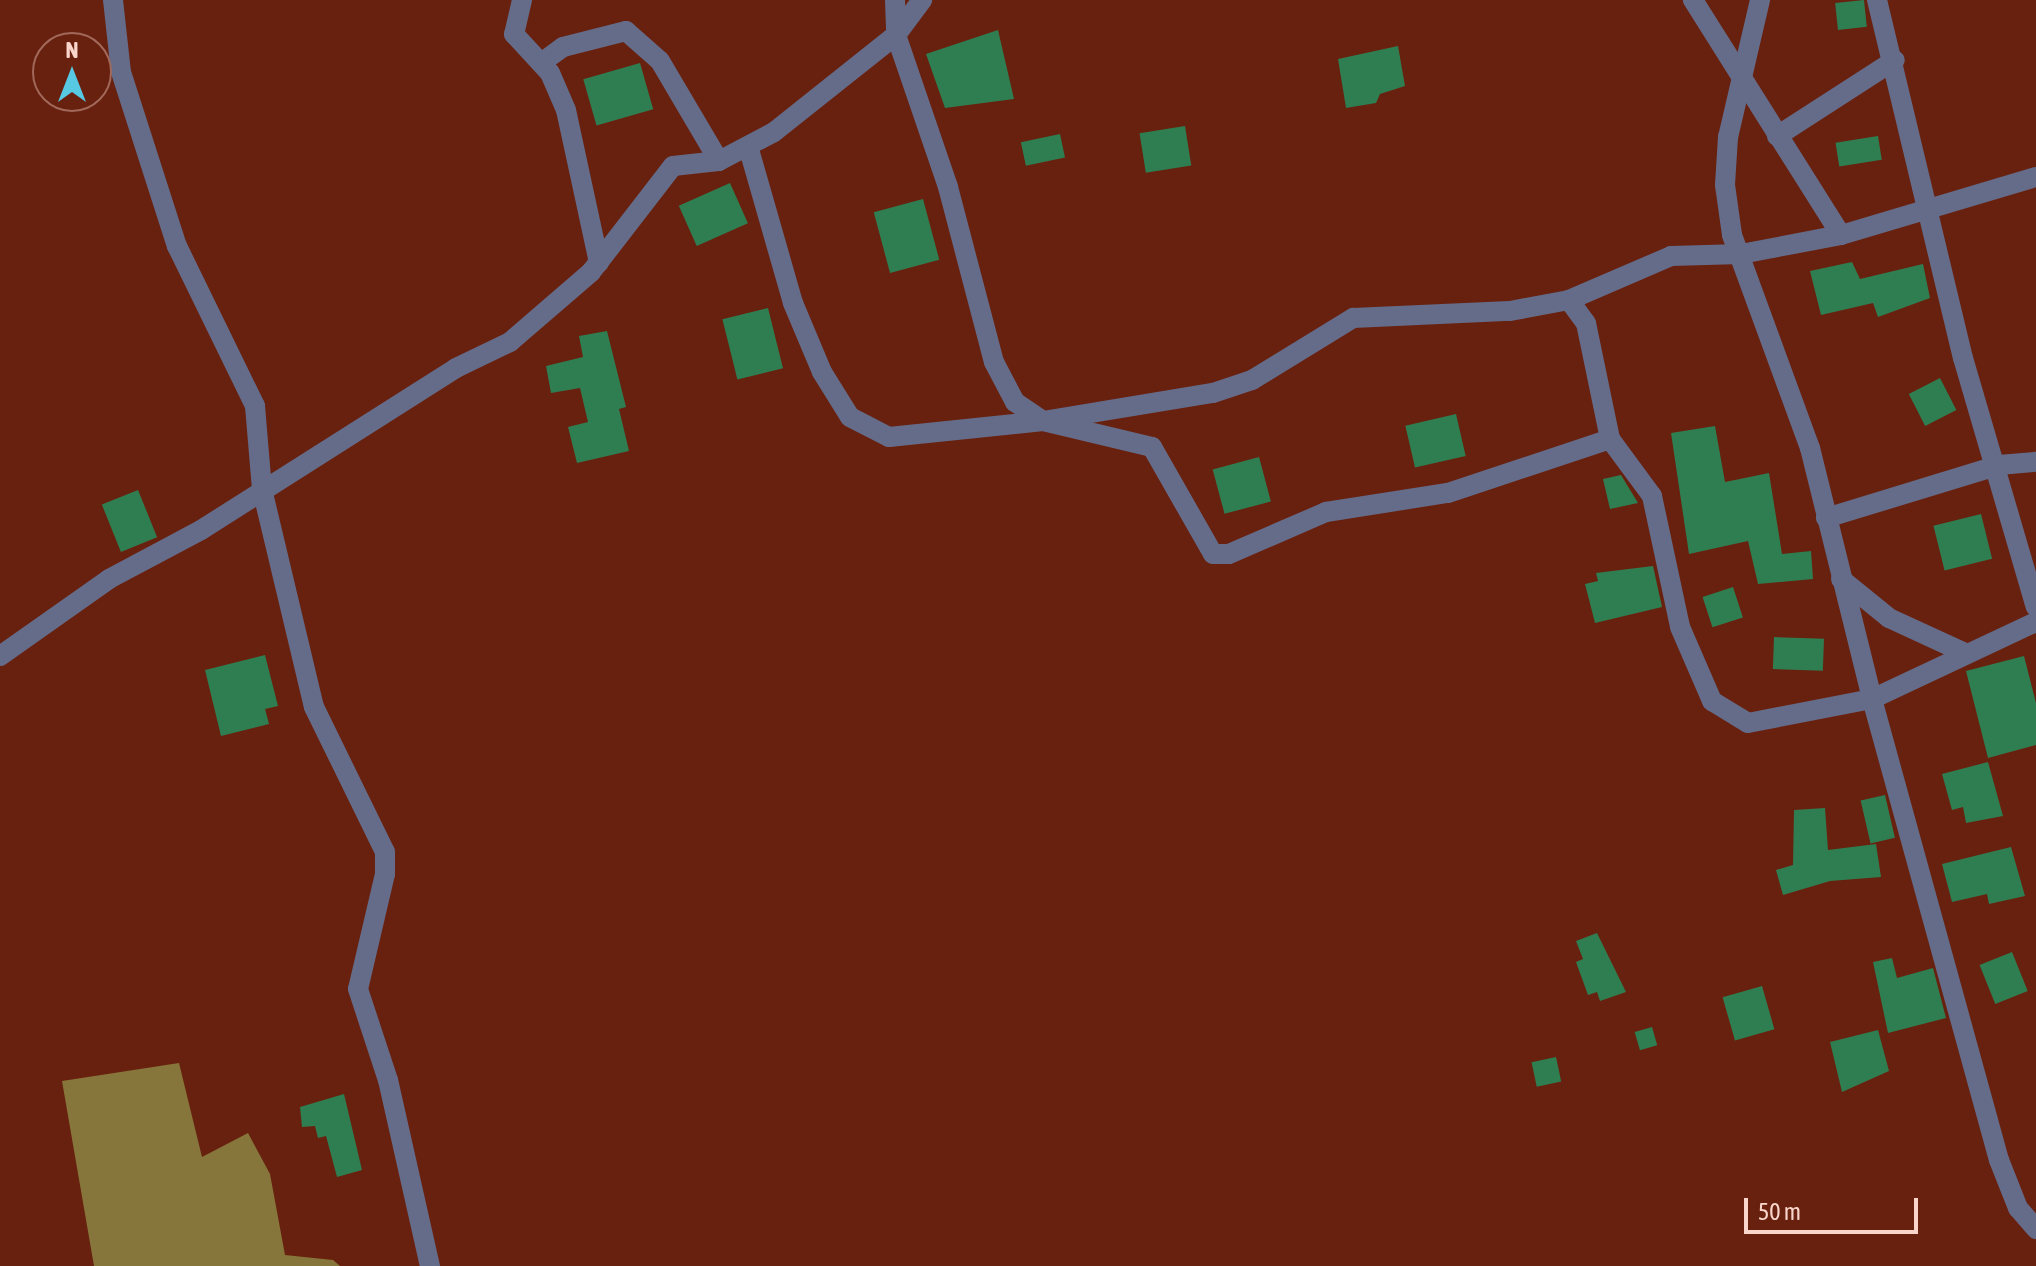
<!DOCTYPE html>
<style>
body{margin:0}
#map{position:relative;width:2036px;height:1266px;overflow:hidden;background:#68210f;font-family:"Asap Condensed",sans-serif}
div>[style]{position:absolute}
.forest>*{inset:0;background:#86763b}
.building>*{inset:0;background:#2f7e51;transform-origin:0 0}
.street>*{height:20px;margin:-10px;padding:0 10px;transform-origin:10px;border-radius:10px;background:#656c8a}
span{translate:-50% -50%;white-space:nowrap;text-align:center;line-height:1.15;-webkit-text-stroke:6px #68210f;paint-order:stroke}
.north{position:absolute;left:32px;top:32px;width:80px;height:80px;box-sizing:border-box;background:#68210f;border:2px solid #a2695b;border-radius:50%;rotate:0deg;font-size:22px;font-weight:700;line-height:32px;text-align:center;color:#f9d5cc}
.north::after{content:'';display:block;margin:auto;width:28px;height:36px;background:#57c9e2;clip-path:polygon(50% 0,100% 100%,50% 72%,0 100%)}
.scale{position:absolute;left:1744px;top:1198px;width:174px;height:36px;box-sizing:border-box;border:4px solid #f9d5cc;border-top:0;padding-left:10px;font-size:24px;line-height:28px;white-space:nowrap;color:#f9d5cc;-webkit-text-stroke:6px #68210f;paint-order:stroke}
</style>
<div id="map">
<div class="forest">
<div style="clip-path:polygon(179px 1063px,202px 1157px,248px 1133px,270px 1174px,285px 1255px,333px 1260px,340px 1266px,94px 1266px,62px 1081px)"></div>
</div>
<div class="building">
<div style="left:1864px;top:0;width:27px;height:29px;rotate:84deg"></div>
<div style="clip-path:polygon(998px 30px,1014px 99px,945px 108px,926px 54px)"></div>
<div style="clip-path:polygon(1398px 46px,1405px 86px,1380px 94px,1376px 103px,1346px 108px,1338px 59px)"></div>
<div style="left:640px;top:63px;width:48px;height:59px;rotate:74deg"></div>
<div style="left:1185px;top:126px;width:40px;height:46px;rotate:81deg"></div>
<div style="left:1060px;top:134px;width:24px;height:40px;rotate:78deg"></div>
<div style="left:1878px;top:136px;width:24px;height:43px;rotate:81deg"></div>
<div style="left:730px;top:183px;width:44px;height:56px;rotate:66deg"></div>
<div style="left:923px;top:199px;width:63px;height:51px;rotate:75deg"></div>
<div style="clip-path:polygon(1852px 262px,1860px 279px,1923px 264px,1930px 298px,1878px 317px,1873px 303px,1821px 315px,1810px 271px)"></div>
<div style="left:768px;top:308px;width:62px;height:47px;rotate:76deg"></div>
<div style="clip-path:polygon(607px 331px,626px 407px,619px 409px,629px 451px,577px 463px,568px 427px,588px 422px,580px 388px,551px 393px,546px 366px,583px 357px,579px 336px)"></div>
<div style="left:1940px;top:378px;width:36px;height:35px;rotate:63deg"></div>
<div style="left:1456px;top:414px;width:43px;height:52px;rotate:77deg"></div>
<div style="clip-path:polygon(1715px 426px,1725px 482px,1769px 473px,1782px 554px,1811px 551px,1813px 579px,1758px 584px,1748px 541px,1689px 554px,1671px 433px)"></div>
<div style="left:1259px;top:457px;width:46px;height:48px;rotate:75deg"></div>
<div style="clip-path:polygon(1621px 475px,1638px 503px,1610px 509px,1603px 479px)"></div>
<div style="left:138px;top:490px;width:51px;height:39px;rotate:68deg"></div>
<div style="left:1981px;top:514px;width:46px;height:49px;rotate:76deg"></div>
<div style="clip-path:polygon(1653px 566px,1662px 607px,1595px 623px,1585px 584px,1598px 581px,1596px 573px)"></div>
<div style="left:1733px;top:587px;width:32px;height:32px;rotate:72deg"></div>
<div style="left:1774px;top:637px;width:50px;height:32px;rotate:2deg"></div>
<div style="clip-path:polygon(265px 655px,278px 706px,265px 709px,269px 724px,221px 736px,205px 670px)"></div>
<div style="clip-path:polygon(2024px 656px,2036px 703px,2036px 745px,1988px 758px,1966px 671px)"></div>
<div style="clip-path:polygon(1988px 762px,2003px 816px,1966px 823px,1963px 807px,1952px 810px,1942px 774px)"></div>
<div style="left:1885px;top:795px;width:44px;height:25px;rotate:77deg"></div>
<div style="clip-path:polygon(1825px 808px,1828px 850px,1876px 844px,1881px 877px,1830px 881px,1783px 895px,1776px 870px,1793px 865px,1794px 810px)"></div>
<div style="clip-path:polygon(2011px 847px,2025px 896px,1989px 904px,1987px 894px,1952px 902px,1942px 864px)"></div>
<div style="clip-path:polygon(1597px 933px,1626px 992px,1600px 1001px,1597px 992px,1588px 995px,1576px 962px,1583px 959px,1576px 941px)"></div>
<div style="left:2012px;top:952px;width:42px;height:35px;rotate:68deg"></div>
<div style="clip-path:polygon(1892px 958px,1897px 978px,1933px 968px,1946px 1018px,1888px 1033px,1873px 962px)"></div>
<div style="left:1762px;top:986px;width:45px;height:41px;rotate:74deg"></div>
<div style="left:1652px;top:1027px;width:19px;height:18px;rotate:74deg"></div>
<div style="clip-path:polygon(1878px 1030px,1889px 1071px,1842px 1092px,1830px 1042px)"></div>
<div style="left:1556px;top:1057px;width:25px;height:25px;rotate:78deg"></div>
<div style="clip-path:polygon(344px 1094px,362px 1170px,337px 1177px,326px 1136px,318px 1138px,315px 1126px,302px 1127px,300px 1107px)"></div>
</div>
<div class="street">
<div style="left:113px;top:0;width:72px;rotate:83.7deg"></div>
<div style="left:121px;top:72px;width:183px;rotate:72.2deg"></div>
<div style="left:177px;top:246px;width:178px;rotate:64deg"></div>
<div style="left:255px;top:406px;width:83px;rotate:85.2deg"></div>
<div style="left:262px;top:489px;width:224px;rotate:76.6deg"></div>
<div style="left:314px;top:707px;width:161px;rotate:63.9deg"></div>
<div style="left:385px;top:852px;width:22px;rotate:90deg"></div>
<div style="left:385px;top:874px;width:118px;rotate:103.2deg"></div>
<div style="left:358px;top:989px;width:96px;rotate:71.8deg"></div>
<div style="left:388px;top:1080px;width:191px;rotate:77.3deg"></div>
<div style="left:522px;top:0;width:35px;rotate:103deg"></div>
<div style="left:514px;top:34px;width:53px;rotate:47.3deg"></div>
<div style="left:550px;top:73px;width:40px;rotate:66.6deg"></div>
<div style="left:566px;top:110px;width:156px;rotate:77.8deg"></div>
<div style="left:895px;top:0;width:35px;rotate:88deg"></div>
<div style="left:896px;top:35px;width:161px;rotate:71.1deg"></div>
<div style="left:948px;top:187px;width:181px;rotate:75.3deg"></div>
<div style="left:994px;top:362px;width:45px;rotate:62.3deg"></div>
<div style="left:1015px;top:402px;width:34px;rotate:34deg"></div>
<div style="left:1043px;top:421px;width:172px;rotate:-9.4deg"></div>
<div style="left:1213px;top:393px;width:41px;rotate:-18.4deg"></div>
<div style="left:1252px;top:380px;width:119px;rotate:-31.5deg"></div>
<div style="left:1353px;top:318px;width:157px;rotate:-2.6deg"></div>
<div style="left:1510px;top:311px;width:60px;rotate:-10.6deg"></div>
<div style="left:1569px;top:300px;width:111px;rotate:-23.3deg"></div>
<div style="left:1671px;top:256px;width:70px;rotate:-1.6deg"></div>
<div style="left:1741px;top:254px;width:102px;rotate:-10.8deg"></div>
<div style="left:1841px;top:235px;width:278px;rotate:-122.2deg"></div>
<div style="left:1760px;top:0;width:141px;rotate:103.1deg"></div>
<div style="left:1728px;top:137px;width:48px;rotate:93.6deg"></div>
<div style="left:1725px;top:185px;width:50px;rotate:82deg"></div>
<div style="left:1732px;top:235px;width:227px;rotate:69.9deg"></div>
<div style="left:1810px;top:448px;width:259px;rotate:76.1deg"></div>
<div style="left:1872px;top:699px;width:181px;rotate:-25.2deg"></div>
<div style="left:1877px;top:0;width:368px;rotate:76.5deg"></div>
<div style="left:1963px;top:358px;width:259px;rotate:73.7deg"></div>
<div style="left:541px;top:63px;width:27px;rotate:-36deg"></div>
<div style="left:563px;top:47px;width:65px;rotate:-14.3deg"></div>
<div style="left:626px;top:31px;width:45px;rotate:41.4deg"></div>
<div style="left:660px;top:61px;width:116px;rotate:59.5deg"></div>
<div style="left:1777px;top:136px;width:140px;rotate:-32.8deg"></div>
<div style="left:748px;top:146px;width:163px;rotate:74deg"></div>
<div style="left:793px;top:303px;width:75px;rotate:67.2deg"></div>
<div style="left:822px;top:372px;width:53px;rotate:58.1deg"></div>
<div style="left:850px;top:417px;width:44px;rotate:27.1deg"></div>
<div style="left:889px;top:437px;width:155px;rotate:-5.9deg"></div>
<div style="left:1043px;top:421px;width:112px;rotate:13.4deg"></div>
<div style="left:1152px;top:447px;width:123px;rotate:60.3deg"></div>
<div style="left:1213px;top:554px;width:16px"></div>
<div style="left:1229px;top:554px;width:106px;rotate:-23.4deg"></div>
<div style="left:1326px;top:512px;width:123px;rotate:-8.9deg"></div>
<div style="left:1448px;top:493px;width:171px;rotate:-18.4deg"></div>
<div style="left:1841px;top:235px;width:203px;rotate:-16.6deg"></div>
<div style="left:1569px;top:300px;width:29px;rotate:54deg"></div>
<div style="left:1586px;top:323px;width:118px;rotate:78.3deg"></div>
<div style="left:1610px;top:439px;width:71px;rotate:53.6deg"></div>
<div style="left:1652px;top:496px;width:134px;rotate:77.9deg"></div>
<div style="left:1680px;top:627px;width:81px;rotate:66.6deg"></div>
<div style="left:1712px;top:701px;width:42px;rotate:31.4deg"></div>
<div style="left:1748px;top:723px;width:126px;rotate:-11deg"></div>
<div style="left:1872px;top:699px;width:478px;rotate:74.6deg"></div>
<div style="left:1999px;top:1160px;width:52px;rotate:68.4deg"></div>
<div style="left:2018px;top:1208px;width:28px;rotate:49deg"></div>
<div style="left:1826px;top:518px;width:181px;rotate:-17deg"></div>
<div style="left:1999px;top:465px;width:37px;rotate:-5deg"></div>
<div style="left:1841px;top:579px;width:62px;rotate:39.1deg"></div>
<div style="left:1889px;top:618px;width:84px;rotate:24.7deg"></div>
<div style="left:0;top:656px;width:133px;rotate:-35.2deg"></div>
<div style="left:109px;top:579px;width:104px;rotate:-28deg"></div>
<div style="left:201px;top:530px;width:302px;rotate:-32.4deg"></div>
<div style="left:456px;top:368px;width:60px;rotate:-25.7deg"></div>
<div style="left:510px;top:342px;width:107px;rotate:-40.8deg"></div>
<div style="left:591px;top:272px;width:134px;rotate:-52.3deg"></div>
<div style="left:673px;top:166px;width:46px;rotate:-6.2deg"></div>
<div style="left:719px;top:161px;width:62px;rotate:-27.8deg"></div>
<div style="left:774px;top:132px;width:156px;rotate:-38.5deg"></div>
<div style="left:896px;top:35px;width:44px;rotate:-53.4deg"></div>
</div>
<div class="north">N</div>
<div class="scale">50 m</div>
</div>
